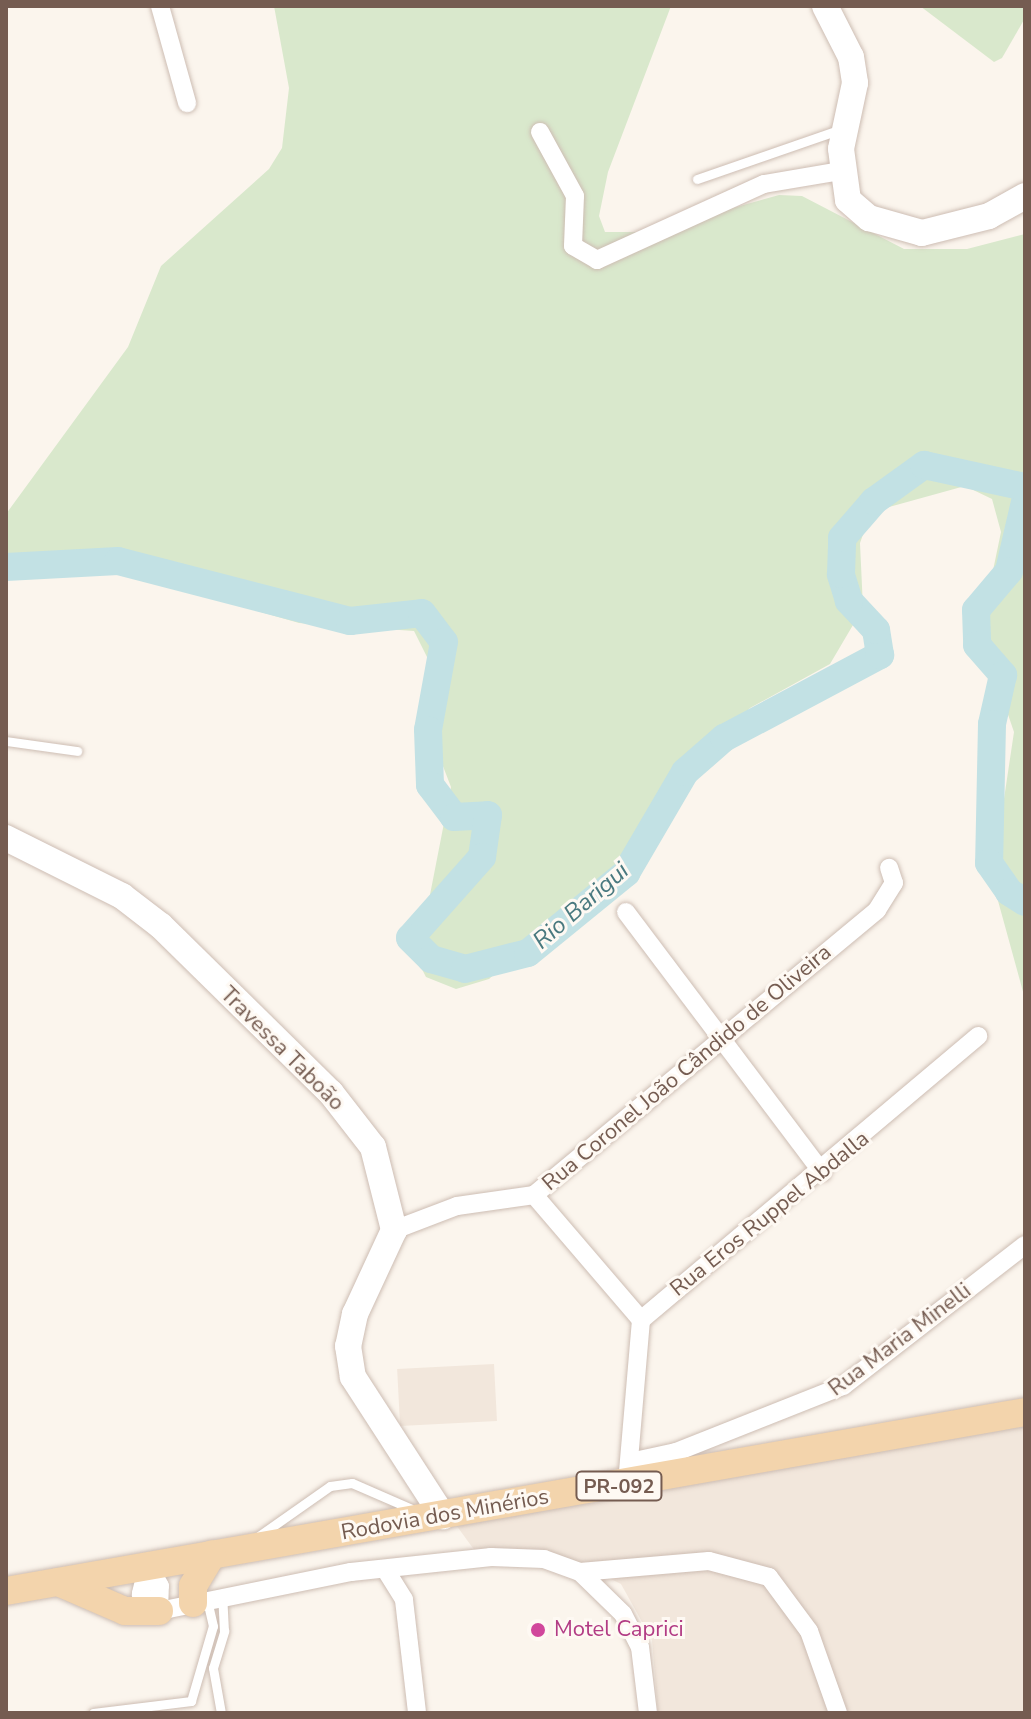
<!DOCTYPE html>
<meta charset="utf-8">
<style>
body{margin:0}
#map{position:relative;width:1031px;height:1719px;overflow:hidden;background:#fbf5ed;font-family:"Nunito Sans",sans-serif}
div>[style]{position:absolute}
.residential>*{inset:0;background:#f2e7dc;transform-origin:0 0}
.green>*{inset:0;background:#d9e8cc}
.river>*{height:28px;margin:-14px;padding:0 14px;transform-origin:14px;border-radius:14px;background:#c2e1e4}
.roads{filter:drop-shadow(0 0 2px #cdbdb3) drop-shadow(0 0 2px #cdbdb3)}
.lane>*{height:9px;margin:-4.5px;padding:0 4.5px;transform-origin:4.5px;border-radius:4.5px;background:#fff}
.street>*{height:18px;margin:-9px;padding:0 9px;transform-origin:9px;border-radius:9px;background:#fff}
.secondary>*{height:26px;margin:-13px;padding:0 13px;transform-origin:13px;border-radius:13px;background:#fff}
.primary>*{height:28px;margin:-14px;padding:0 14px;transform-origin:14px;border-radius:14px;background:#f3d4ac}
.dots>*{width:22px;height:22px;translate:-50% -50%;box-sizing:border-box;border:4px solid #fef9f3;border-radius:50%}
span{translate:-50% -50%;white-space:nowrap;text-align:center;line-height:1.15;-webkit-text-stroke:6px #fef9f3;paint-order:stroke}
.shield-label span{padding:2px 6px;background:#fef9f3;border:2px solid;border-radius:6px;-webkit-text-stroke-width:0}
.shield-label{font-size:20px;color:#755c51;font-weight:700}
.street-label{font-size:22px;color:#755c51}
.hotel-label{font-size:22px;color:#b23c85}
.left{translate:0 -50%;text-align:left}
.water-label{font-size:24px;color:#49797f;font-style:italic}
.frame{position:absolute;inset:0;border:8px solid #755c51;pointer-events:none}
</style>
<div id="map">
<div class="residential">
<div style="left:494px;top:1364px;width:57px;height:97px;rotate:87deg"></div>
<div style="clip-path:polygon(1025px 1425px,1025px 1713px,658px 1713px,652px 1640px,621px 1584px,569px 1558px,475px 1551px,451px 1518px)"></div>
</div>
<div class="green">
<div style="clip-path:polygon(274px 6px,671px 6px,608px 172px,599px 216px,605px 232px,647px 232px,779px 195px,802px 196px,904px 249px,967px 249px,1025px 234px,1025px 999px,992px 879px,1014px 732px,980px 633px,1001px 532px,992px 499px,965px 486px,871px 512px,860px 543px,863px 608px,830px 664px,750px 708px,676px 777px,589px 910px,530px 943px,489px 979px,456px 989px,426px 977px,411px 948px,428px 905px,451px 787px,421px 709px,428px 659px,414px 631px,299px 623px,136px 576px,16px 568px,6px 562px,6px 514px,128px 347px,161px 266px,269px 169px,282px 148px,289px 88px)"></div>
<div style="clip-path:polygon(920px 6px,1025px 6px,1025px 18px,1002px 58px,994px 62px)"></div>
</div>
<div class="river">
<div style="left:1025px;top:502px;width:71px;rotate:103.1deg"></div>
<div style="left:1009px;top:571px;width:51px;rotate:130.2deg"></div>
<div style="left:976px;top:610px;width:35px;rotate:88deg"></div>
<div style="left:977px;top:645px;width:40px;rotate:49deg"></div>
<div style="left:1003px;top:675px;width:50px;rotate:102.7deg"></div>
<div style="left:992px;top:724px;width:139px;rotate:91.2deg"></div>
<div style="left:989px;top:863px;width:35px;rotate:55deg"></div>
<div style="left:1009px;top:892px;width:19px;rotate:32deg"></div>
<div style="left:6px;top:567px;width:112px;rotate:-3.1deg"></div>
<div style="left:118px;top:561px;width:240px;rotate:14.5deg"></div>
<div style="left:350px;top:621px;width:72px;rotate:-6.3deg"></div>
<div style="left:422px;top:613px;width:36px;rotate:53deg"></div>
<div style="left:444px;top:642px;width:89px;rotate:100.3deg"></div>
<div style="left:428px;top:730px;width:55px;rotate:87.9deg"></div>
<div style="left:430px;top:785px;width:40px;rotate:53deg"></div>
<div style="left:454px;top:817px;width:34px;rotate:-3deg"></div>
<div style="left:488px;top:815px;width:42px;rotate:98.1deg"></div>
<div style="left:482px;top:857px;width:108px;rotate:131.6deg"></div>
<div style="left:410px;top:938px;width:30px;rotate:45deg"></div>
<div style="left:431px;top:959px;width:35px;rotate:16deg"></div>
<div style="left:465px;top:969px;width:65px;rotate:-14.3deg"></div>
<div style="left:528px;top:953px;width:127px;rotate:-39.2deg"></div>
<div style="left:626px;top:873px;width:117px;rotate:-59.7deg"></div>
<div style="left:685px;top:772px;width:52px;rotate:-41.1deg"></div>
<div style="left:724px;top:738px;width:177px;rotate:-28deg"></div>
<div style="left:880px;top:655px;width:25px;rotate:-99deg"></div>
<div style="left:876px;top:630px;width:40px;rotate:-133deg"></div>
<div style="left:849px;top:601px;width:28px;rotate:-107deg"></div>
<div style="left:841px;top:574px;width:36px;rotate:-88deg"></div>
<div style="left:842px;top:538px;width:49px;rotate:-49.1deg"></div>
<div style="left:874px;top:501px;width:62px;rotate:-35.8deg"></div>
<div style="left:924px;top:465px;width:103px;rotate:12.3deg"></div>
</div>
<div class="roads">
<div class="lane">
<div style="left:697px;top:179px;width:152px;rotate:-19.1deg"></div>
<div style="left:6px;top:741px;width:72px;rotate:8deg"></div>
<div style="left:256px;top:1538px;width:90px;rotate:-35.1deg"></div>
<div style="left:330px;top:1486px;width:22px;rotate:-8deg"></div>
<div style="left:352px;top:1483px;width:68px;rotate:23.5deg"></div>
<div style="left:93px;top:1713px;width:99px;rotate:-7deg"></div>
<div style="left:191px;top:1701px;width:78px;rotate:-73.7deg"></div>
<div style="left:213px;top:1626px;width:27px;rotate:-103deg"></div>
<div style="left:221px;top:1713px;width:46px;rotate:-100.1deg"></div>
<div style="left:213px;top:1668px;width:39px;rotate:-73deg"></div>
<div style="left:224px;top:1631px;width:34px;rotate:-93deg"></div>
</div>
<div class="street">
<div style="left:160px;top:6px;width:101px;rotate:74.4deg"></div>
<div style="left:540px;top:132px;width:73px;rotate:61.3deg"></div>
<div style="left:575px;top:196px;width:50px;rotate:92.3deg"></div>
<div style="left:573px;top:246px;width:28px;rotate:30deg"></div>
<div style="left:597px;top:260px;width:183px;rotate:-24.5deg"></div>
<div style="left:764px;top:184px;width:77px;rotate:-9.7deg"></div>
<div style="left:626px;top:912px;width:326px;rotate:53deg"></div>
<div style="left:534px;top:1195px;width:165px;rotate:49.4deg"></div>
<div style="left:641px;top:1320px;width:153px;rotate:94.9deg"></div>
<div style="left:394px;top:1230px;width:67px;rotate:-20.9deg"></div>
<div style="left:457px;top:1206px;width:78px;rotate:-8.1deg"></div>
<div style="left:534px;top:1195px;width:446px;rotate:-39.7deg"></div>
<div style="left:877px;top:910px;width:32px;rotate:-58deg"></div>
<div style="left:894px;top:883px;width:16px;rotate:-108deg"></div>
<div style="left:641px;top:1320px;width:441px;rotate:-40.1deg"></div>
<div style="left:630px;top:1462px;width:47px;rotate:-12.3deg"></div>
<div style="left:676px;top:1452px;width:180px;rotate:-21.6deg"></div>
<div style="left:843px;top:1386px;width:230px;rotate:-37.8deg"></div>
<div style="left:385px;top:1569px;width:36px;rotate:58deg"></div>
<div style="left:404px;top:1600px;width:114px;rotate:83.4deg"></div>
<div style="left:580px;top:1572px;width:129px;rotate:-4.9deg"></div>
<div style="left:709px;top:1561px;width:62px;rotate:14.9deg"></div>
<div style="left:769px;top:1577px;width:67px;rotate:53.5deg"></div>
<div style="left:809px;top:1631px;width:87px;rotate:70.5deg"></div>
<div style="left:159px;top:1611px;width:25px;rotate:-88deg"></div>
<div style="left:160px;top:1586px;width:24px;rotate:-120deg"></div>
<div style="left:148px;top:1565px;width:30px;rotate:104deg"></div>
<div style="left:141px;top:1594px;width:25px;rotate:43deg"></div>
<div style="left:159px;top:1611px;width:196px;rotate:-11.5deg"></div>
<div style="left:351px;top:1572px;width:141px;rotate:-6.1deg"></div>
<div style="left:491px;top:1557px;width:53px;rotate:2.2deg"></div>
<div style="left:544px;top:1559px;width:38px;rotate:20deg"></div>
<div style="left:580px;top:1572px;width:60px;rotate:44.3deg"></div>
<div style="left:623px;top:1614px;width:37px;rotate:63deg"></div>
<div style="left:640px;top:1647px;width:66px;rotate:83.1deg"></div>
</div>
<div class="secondary">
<div style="left:825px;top:6px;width:57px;rotate:63deg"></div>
<div style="left:851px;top:57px;width:26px;rotate:81deg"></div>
<div style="left:855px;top:83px;width:67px;rotate:102deg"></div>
<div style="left:841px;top:149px;width:51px;rotate:82.2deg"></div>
<div style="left:848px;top:200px;width:28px;rotate:41deg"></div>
<div style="left:869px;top:218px;width:55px;rotate:15.8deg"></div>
<div style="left:922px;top:233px;width:69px;rotate:-14.2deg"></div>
<div style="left:989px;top:216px;width:41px;rotate:-29.1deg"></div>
<div style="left:6px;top:838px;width:130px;rotate:26.6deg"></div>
<div style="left:122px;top:896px;width:49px;rotate:37.6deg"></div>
<div style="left:161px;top:926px;width:238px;rotate:44.5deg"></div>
<div style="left:331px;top:1093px;width:68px;rotate:52.1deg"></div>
<div style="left:373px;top:1147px;width:86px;rotate:75.8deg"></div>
<div style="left:394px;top:1230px;width:93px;rotate:114.9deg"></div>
<div style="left:355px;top:1314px;width:33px;rotate:102deg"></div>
<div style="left:348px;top:1346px;width:31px;rotate:81deg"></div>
<div style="left:353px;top:1377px;width:166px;rotate:57.1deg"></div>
</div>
<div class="primary">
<div style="left:58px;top:1582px;width:73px;rotate:23.4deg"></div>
<div style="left:125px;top:1611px;width:34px"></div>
<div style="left:6px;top:1591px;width:1035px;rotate:-9.96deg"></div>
<div style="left:193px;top:1603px;width:17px;rotate:-90deg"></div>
<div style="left:193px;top:1586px;width:37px;rotate:-59deg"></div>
</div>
</div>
<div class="dots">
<div style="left:538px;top:1630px;background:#d1479c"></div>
</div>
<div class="shield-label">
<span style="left:619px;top:1486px">PR-092</span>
</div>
<div class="street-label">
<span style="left:282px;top:1049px;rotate:45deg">Travessa Taboão</span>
<span style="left:687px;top:1068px;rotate:-40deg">Rua Coronel João Cândido de Oliveira</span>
<span style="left:770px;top:1214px;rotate:-39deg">Rua Eros Ruppel Abdalla</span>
<span style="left:900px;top:1340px;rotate:-37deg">Rua Maria Minelli</span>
<span style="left:445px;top:1515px;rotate:-10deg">Rodovia dos Minérios</span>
</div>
<div class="hotel-label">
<span class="left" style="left:554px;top:1630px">Motel Caprici</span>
</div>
<div class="water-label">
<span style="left:581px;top:906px;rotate:-41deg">Rio Barigui</span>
</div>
<div class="frame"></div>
</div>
